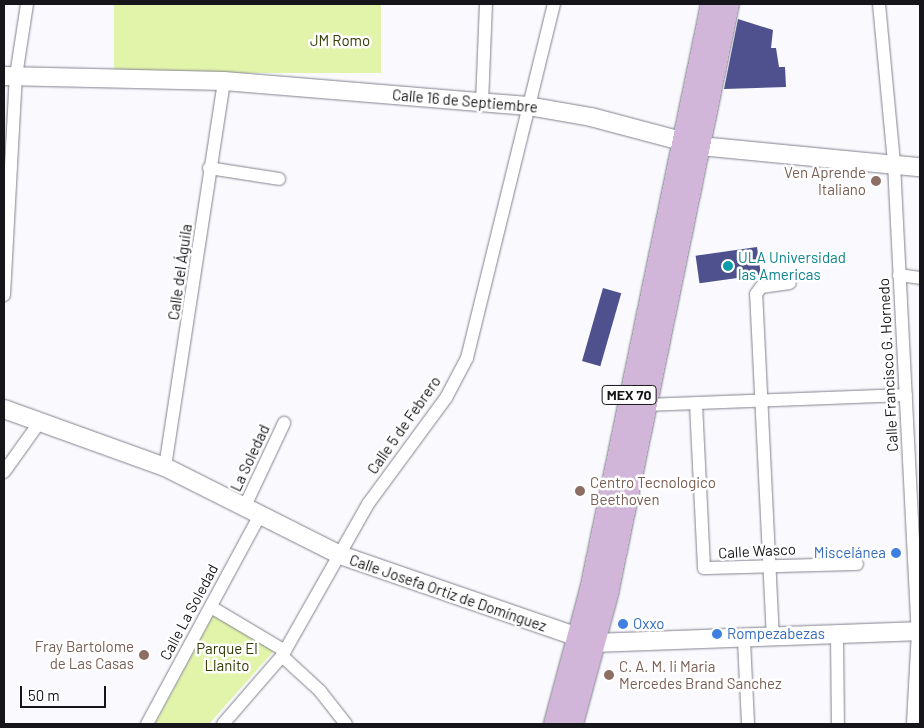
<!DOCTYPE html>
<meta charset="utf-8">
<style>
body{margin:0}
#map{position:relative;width:924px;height:728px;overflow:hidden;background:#f9f9fe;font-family:Barlow,sans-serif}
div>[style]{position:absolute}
.green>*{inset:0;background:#e2f3aa;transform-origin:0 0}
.building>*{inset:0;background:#4e518e;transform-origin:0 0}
.roads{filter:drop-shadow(0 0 1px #82838d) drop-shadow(0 0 1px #82838d)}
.street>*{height:12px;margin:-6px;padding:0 6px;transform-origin:6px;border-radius:6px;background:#fff}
.secondary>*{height:18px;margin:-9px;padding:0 9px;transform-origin:9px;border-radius:9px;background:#fff}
.primary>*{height:20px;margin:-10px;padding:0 10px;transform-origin:10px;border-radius:10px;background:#d2b6da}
.dots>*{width:14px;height:14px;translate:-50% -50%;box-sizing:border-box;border:2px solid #fff;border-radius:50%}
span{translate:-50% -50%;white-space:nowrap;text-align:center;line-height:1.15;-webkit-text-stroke:5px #fff;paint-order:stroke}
.shield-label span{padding:1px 4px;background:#fff;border:1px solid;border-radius:4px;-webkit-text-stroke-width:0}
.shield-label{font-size:14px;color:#16161a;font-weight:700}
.park-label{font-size:15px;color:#323c02}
.street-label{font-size:15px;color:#16161a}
.education-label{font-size:15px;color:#785e54}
.right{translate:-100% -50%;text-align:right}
.left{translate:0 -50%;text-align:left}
.culture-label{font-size:15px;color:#0d838f}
.shop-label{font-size:15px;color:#366cbe}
.frame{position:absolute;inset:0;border:5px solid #16161a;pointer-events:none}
.scale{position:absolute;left:20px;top:686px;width:86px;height:22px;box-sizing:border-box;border:2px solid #16161a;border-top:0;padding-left:6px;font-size:15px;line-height:18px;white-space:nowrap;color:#16161a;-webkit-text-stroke:4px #fff;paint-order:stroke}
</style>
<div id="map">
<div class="green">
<div style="left:114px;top:4px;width:267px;height:69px"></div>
<div style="clip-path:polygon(216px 610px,279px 645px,209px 724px,155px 724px)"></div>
</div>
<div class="building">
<div style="clip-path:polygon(738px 19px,773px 30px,771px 48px,776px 48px,779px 67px,785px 67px,786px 87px,724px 89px)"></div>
<div style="left:757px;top:247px;width:28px;height:62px;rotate:82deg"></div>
<div style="left:603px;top:288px;width:19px;height:76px;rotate:16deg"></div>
</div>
<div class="roads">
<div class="street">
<div style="left:879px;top:4px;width:161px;rotate:84.6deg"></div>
<div style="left:894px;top:164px;width:468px;rotate:87.1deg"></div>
<div style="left:918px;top:631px;width:93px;rotate:93.1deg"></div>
<div style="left:482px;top:103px;width:99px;rotate:-87.7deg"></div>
<div style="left:209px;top:168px;width:71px;rotate:8.9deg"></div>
<div style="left:899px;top:275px;width:21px;rotate:8deg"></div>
<div style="left:4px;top:295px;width:219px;rotate:-86.9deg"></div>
<div style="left:16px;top:76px;width:73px;rotate:-81.3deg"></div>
<div style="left:696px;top:404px;width:164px;rotate:87.2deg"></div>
<div style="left:704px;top:568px;width:153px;rotate:-1.5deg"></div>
<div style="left:645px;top:405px;width:261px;rotate:-2.2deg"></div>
<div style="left:165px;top:467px;width:390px;rotate:-81.3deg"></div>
<div style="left:4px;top:472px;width:60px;rotate:-54.5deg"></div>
<div style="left:245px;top:506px;width:92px;rotate:-64.8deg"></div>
<div style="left:211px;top:607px;width:86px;rotate:30.7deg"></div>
<div style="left:837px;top:635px;width:89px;rotate:89.4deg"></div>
<div style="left:773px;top:639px;width:345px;rotate:-92.8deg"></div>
<div style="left:756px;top:294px;width:9px;rotate:-54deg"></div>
<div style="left:761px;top:287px;width:29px;rotate:-8deg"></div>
<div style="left:744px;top:641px;width:83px;rotate:87.2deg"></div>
<div style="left:282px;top:656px;width:52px;rotate:42.6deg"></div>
<div style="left:320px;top:691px;width:42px;rotate:51.8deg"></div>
<div style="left:147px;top:724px;width:238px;rotate:-61.6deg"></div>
<div style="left:223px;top:724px;width:90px;rotate:-49.1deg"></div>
<div style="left:282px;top:656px;width:175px;rotate:-60.5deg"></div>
<div style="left:368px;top:504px;width:132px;rotate:-53.7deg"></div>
<div style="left:446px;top:398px;width:45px;rotate:-62.3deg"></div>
<div style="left:467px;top:358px;width:365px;rotate:-76.2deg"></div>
</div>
<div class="secondary">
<div style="left:4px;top:76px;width:220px;rotate:1.3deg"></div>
<div style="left:224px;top:81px;width:305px;rotate:4.7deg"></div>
<div style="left:528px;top:106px;width:64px;rotate:9.9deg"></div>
<div style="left:591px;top:117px;width:113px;rotate:14.9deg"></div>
<div style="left:700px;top:146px;width:221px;rotate:5.5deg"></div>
<div style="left:4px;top:409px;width:171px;rotate:19.8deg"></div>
<div style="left:165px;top:467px;width:196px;rotate:26.7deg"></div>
<div style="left:340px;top:555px;width:271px;rotate:19deg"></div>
<div style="left:596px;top:643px;width:324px;rotate:-2.1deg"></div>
</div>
<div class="primary">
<div style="left:554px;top:724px;width:139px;rotate:-75deg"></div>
<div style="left:590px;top:590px;width:598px;rotate:-78.33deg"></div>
<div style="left:573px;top:724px;width:135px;rotate:-74.9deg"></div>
<div style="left:608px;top:594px;width:602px;rotate:-78.41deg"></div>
</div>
</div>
<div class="dots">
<div style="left:876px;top:181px;background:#8d6e63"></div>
<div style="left:728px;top:266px;background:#0f9aa8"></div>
<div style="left:580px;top:491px;background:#8d6e63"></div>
<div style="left:896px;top:553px;background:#3f7fe0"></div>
<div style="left:623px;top:624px;background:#3f7fe0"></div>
<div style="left:717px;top:634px;background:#3f7fe0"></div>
<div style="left:144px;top:655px;background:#8d6e63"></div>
<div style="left:609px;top:675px;background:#8d6e63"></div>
</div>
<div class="shield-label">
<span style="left:629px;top:395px">MEX 70</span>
</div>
<div class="park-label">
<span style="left:340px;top:41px">JM Romo</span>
<span style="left:227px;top:657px">Parque El<br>Llanito</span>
</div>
<div class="street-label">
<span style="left:465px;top:101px;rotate:5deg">Calle 16 de Septiembre</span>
<span style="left:180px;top:272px;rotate:-82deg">Calle del Águila</span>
<span style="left:888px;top:365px;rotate:-93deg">Calle Francisco G. Hornedo</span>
<span style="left:404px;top:425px;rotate:-55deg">Calle 5 de Febrero</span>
<span style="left:250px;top:458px;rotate:-65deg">La Soledad</span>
<span style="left:757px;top:551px;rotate:-3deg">Calle Wasco</span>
<span style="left:448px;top:593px;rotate:19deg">Calle Josefa Ortiz de Domínguez</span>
<span style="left:189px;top:612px;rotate:-62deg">Calle La Soledad</span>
</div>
<div class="education-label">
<span class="right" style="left:866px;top:181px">Ven Aprende<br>Italiano</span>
<span class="left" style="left:590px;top:491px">Centro Tecnologico<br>Beethoven</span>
<span class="right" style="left:134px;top:655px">Fray Bartolome<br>de Las Casas</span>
<span class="left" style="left:619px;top:675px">C. A. M. Ii Maria<br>Mercedes Brand Sanchez</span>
</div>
<div class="culture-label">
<span class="left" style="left:738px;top:266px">ULA Universidad<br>las Americas</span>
</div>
<div class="shop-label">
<span class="right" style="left:886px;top:553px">Miscelánea</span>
<span class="left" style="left:633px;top:624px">Oxxo</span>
<span class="left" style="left:727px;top:634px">Rompezabezas</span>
</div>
<div class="frame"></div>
<div class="scale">50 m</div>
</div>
